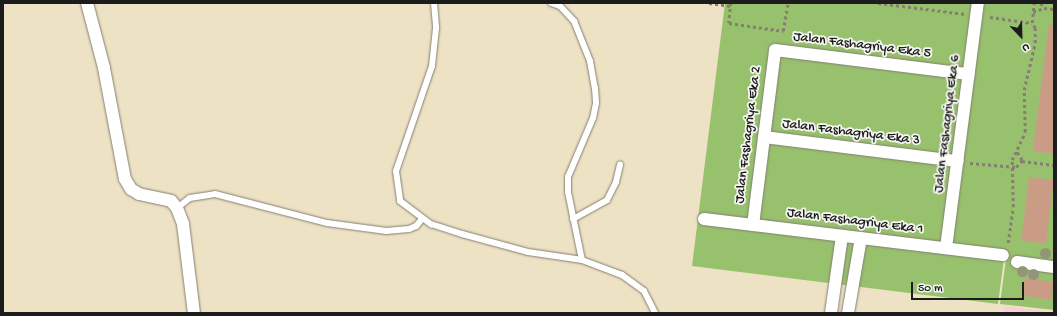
<!DOCTYPE html>
<style>
body{margin:0}
#map{position:relative;width:1057px;height:316px;overflow:hidden;background:#ede2c4;font-family:"Gochi Hand",sans-serif}
div>[style]{position:absolute}
.built>*{inset:0;background:#f7cfd4}
.green>*{inset:0;background:#98c16d}
.building>*{inset:0;background:#ca9c85;transform-origin:0 0}
.path>*{height:2.5px;margin-top:-1.25px;transform-origin:0;background:repeating-linear-gradient(90deg,#847f70 0 3px,transparent 0 6px)}
.roads{filter:drop-shadow(0 0 1px #847f70) drop-shadow(0 0 1px #847f70)}
.lane>*{height:6px;margin:-3px;padding:0 3px;transform-origin:3px;border-radius:3px;background:#fff}
.street>*{height:12px;margin:-6px;padding:0 6px;transform-origin:6px;border-radius:6px;background:#fff}
.trees>*{width:11px;height:11px;margin:-5.5px;border-radius:50%;background:#929577}
span{translate:-50% -50%;white-space:nowrap;text-align:center;line-height:1.15;-webkit-text-stroke:3.5px #f6f6f2;paint-order:stroke}
.street-label{font-size:14px;color:#1c1c1c}
.frame{position:absolute;inset:0;border:4px solid #1c1c1c;pointer-events:none}
.north{position:absolute;left:1001px;top:16px;width:40px;height:40px;-webkit-text-stroke:3px #f6f6f2;paint-order:stroke;rotate:157deg;font-size:11px;font-weight:700;line-height:16px;text-align:center;color:#1c1c1c}
.north::after{content:'';display:block;margin:auto;width:14px;height:18px;background:#1c1c1c;clip-path:polygon(50% 0,100% 100%,50% 72%,0 100%)}
.scale{position:absolute;left:911px;top:282px;width:113px;height:18px;box-sizing:border-box;border:2px solid #1c1c1c;border-top:0;padding-left:5px;font-size:12px;line-height:14px;white-space:nowrap;color:#1c1c1c;-webkit-text-stroke:3px #f6f6f2;paint-order:stroke}
</style>
<div id="map">
<div class="built">
<div style="clip-path:polygon(1004px 306px,1054px 313px,1003px 313px)"></div>
</div>
<div class="green">
<div style="clip-path:polygon(725px 3px,1054px 3px,1054px 310px,1000px 304px,1007px 251px,1005px 251px,998px 304px,692px 266px)"></div>
</div>
<div class="building">
<div style="clip-path:polygon(1049px 24px,1054px 25px,1054px 154px,1033px 151px)"></div>
<div style="left:1029px;top:177px;width:25px;height:64px;rotate:7deg"></div>
<div style="left:1025px;top:278px;width:29px;height:18px;rotate:8deg"></div>
</div>
<div class="path">
<div style="left:709px;top:3px;width:22px;rotate:8deg"></div>
<div style="left:731px;top:3px;width:20px;rotate:96deg"></div>
<div style="left:729px;top:23px;width:55px;rotate:8.4deg"></div>
<div style="left:783px;top:31px;width:28px;rotate:-80deg"></div>
<div style="left:878px;top:3px;width:88px;rotate:7.2deg"></div>
<div style="left:1041px;top:3px;width:6px;rotate:59deg"></div>
<div style="left:1033px;top:12px;width:12px;rotate:-20deg"></div>
<div style="left:1044px;top:8px;width:10px;rotate:6deg"></div>
<div style="left:990px;top:17px;width:42px;rotate:8.1deg"></div>
<div style="left:1022px;top:161px;width:32px;rotate:7deg"></div>
<div style="left:970px;top:163px;width:46px;rotate:5deg"></div>
<div style="left:1016px;top:167px;width:9px;rotate:-49deg"></div>
<div style="left:1022px;top:160px;width:11px;rotate:-124deg"></div>
<div style="left:1008px;top:243px;width:36px;rotate:-82deg"></div>
<div style="left:1013px;top:207px;width:47px;rotate:-91.2deg"></div>
<div style="left:1012px;top:160px;width:31px;rotate:-65deg"></div>
<div style="left:1025px;top:132px;width:42px;rotate:-91.4deg"></div>
<div style="left:1024px;top:90px;width:48px;rotate:-76.8deg"></div>
<div style="left:1035px;top:43px;width:15px;rotate:-90deg"></div>
<div style="left:1035px;top:28px;width:6px;rotate:-121deg"></div>
<div style="left:1032px;top:23px;width:20px;rotate:-84deg"></div>
</div>
<div class="roads">
<div class="lane">
<div style="left:434px;top:3px;width:25px;rotate:85deg"></div>
<div style="left:436px;top:28px;width:38px;rotate:96deg"></div>
<div style="left:432px;top:66px;width:111px;rotate:108.9deg"></div>
<div style="left:396px;top:171px;width:30px;rotate:82deg"></div>
<div style="left:400px;top:201px;width:39px;rotate:37deg"></div>
<div style="left:431px;top:224px;width:33px;rotate:18deg"></div>
<div style="left:462px;top:234px;width:68px;rotate:15.3deg"></div>
<div style="left:528px;top:252px;width:55px;rotate:8.4deg"></div>
<div style="left:551px;top:3px;width:9px;rotate:18deg"></div>
<div style="left:560px;top:6px;width:21px;rotate:47deg"></div>
<div style="left:574px;top:21px;width:43px;rotate:68.2deg"></div>
<div style="left:590px;top:61px;width:27px;rotate:80deg"></div>
<div style="left:595px;top:88px;width:15px;rotate:86deg"></div>
<div style="left:596px;top:103px;width:15px;rotate:101deg"></div>
<div style="left:593px;top:118px;width:64px;rotate:113deg"></div>
<div style="left:568px;top:177px;width:15px;rotate:90deg"></div>
<div style="left:568px;top:192px;width:69px;rotate:78.4deg"></div>
<div style="left:582px;top:260px;width:43px;rotate:20.6deg"></div>
<div style="left:622px;top:275px;width:27px;rotate:36deg"></div>
<div style="left:644px;top:291px;width:25px;rotate:63deg"></div>
<div style="left:177px;top:208px;width:16px;rotate:-38deg"></div>
<div style="left:190px;top:198px;width:25px;rotate:-9deg"></div>
<div style="left:215px;top:194px;width:116px;rotate:14.5deg"></div>
<div style="left:327px;top:223px;width:60px;rotate:7.7deg"></div>
<div style="left:386px;top:231px;width:23px;rotate:-5deg"></div>
<div style="left:409px;top:229px;width:8px;rotate:-23deg"></div>
<div style="left:416px;top:226px;width:9px;rotate:-49deg"></div>
<div style="left:573px;top:219px;width:39px;rotate:-29deg"></div>
<div style="left:607px;top:200px;width:20px;rotate:-63deg"></div>
<div style="left:616px;top:182px;width:18px;rotate:-77deg"></div>
</div>
<div class="street">
<div style="left:87px;top:3px;width:67px;rotate:75.3deg"></div>
<div style="left:104px;top:68px;width:113px;rotate:79.3deg"></div>
<div style="left:125px;top:179px;width:12px;rotate:59deg"></div>
<div style="left:131px;top:189px;width:9px;rotate:32deg"></div>
<div style="left:139px;top:194px;width:33px;rotate:12deg"></div>
<div style="left:171px;top:201px;width:9px;rotate:49deg"></div>
<div style="left:177px;top:208px;width:17px;rotate:69deg"></div>
<div style="left:183px;top:224px;width:90px;rotate:83deg"></div>
<div style="left:764px;top:137px;width:195px;rotate:7.1deg"></div>
<div style="left:704px;top:219px;width:301px;rotate:6.9deg"></div>
<div style="left:753px;top:225px;width:176px;rotate:-82.8deg"></div>
<div style="left:775px;top:50px;width:195px;rotate:7.1deg"></div>
<div style="left:946px;top:248px;width:247px;rotate:-82.6deg"></div>
<div style="left:1017px;top:262px;width:37px;rotate:8deg"></div>
<div style="left:831px;top:313px;width:78px;rotate:-81.9deg"></div>
<div style="left:848px;top:313px;width:76px;rotate:-80.2deg"></div>
</div>
</div>
<div class="trees">
<div style="left:1045px;top:253px"></div>
<div style="left:1022px;top:271px"></div>
<div style="left:1033px;top:274px"></div>
</div>
<div class="street-label">
<span style="left:862px;top:46px;rotate:7deg">Jalan Fashagriya Eka 5</span>
<span style="left:948px;top:124px;rotate:-83deg">Jalan Fashagriya Eka 6</span>
<span style="left:851px;top:133px;rotate:7deg">Jalan Fashagriya Eka 3</span>
<span style="left:749px;top:135px;rotate:-83deg">Jalan Fashagriya Eka 2</span>
<span style="left:855px;top:222px;rotate:7deg">Jalan Fashagriya Eka 1</span>
</div>
<div class="frame"></div>
<div class="north">U</div>
<div class="scale">50 m</div>
</div>
